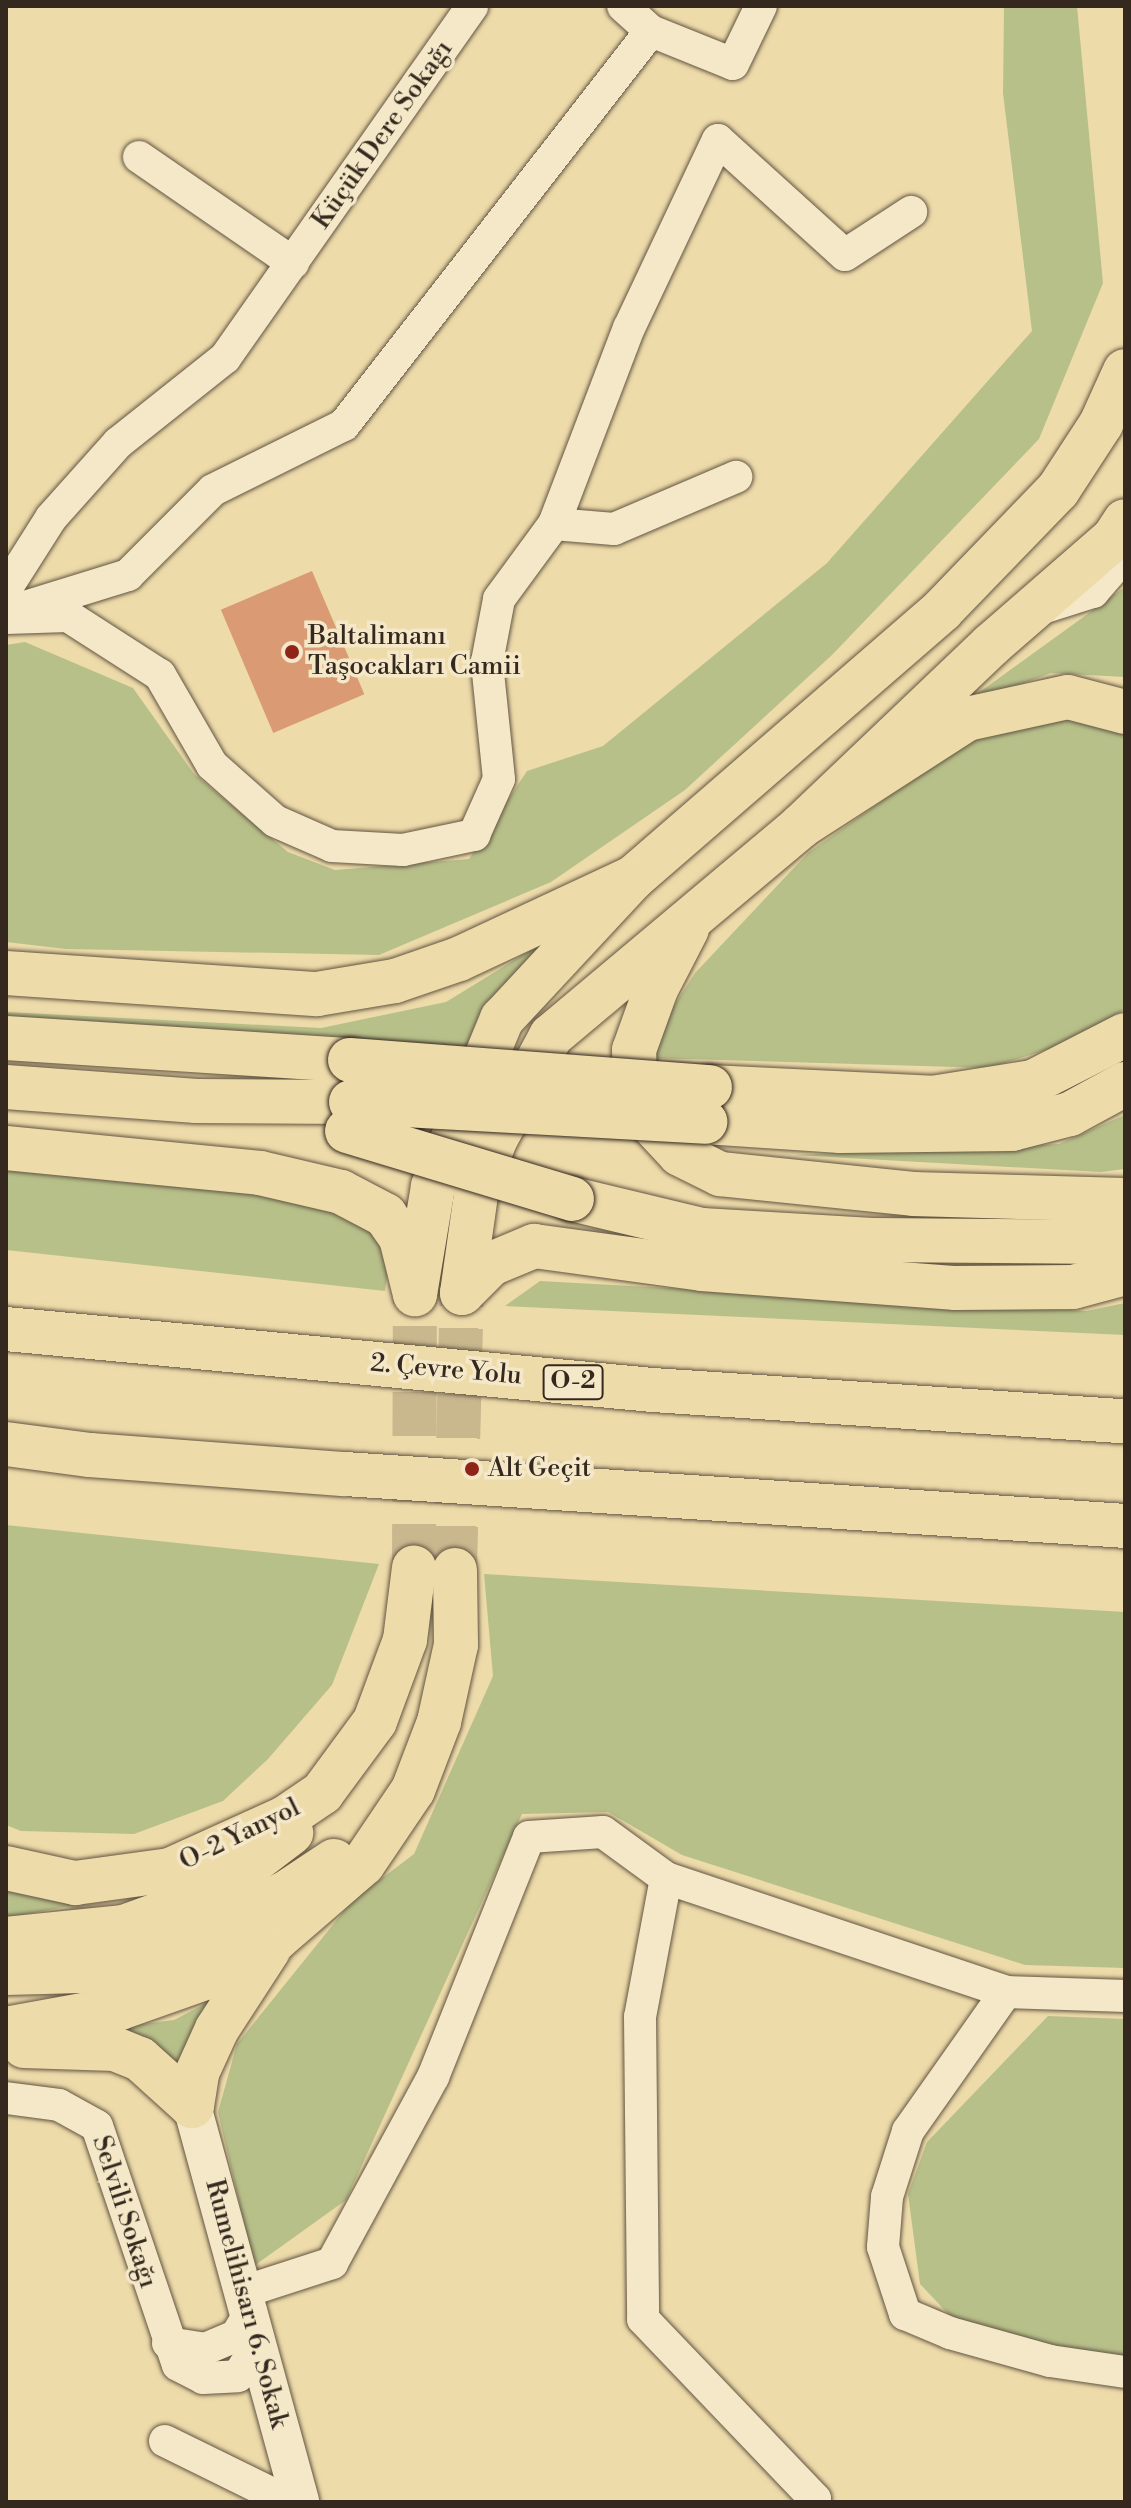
<!DOCTYPE html>
<meta charset="utf-8">
<style>
body{margin:0}
#map{position:relative;width:1131px;height:2508px;overflow:hidden;background:#eedbaa;font-family:"Libre Bodoni",serif}
div>[style]{position:absolute}
.green>*{inset:0;background:#b8c08a}
.building>*{inset:0;background:#da9b74;transform-origin:0 0}
.secondary-tunnel>*{height:44px;margin-top:-22px;transform-origin:0;background:repeating-linear-gradient(90deg,#c9b78e 0 44px,transparent 0 66px)}
.roads{filter:drop-shadow(0 0 2px #625542) drop-shadow(0 0 2px #625542)}
.minor>*{height:32px;margin:-16px;padding:0 16px;transform-origin:16px;border-radius:16px;background:#f4e8c8}
.tertiary>*{height:38px;margin:-19px;padding:0 19px;transform-origin:19px;border-radius:19px;background:#f4e8c8}
.primary>*{height:44px;margin:-22px;padding:0 22px;transform-origin:22px;border-radius:22px;background:#eedbaa}
.trunk>*{height:44px;margin:-22px;padding:0 22px;transform-origin:22px;border-radius:22px;background:#eedbaa}
.motorway>*{height:44px;margin:-22px;padding:0 22px;transform-origin:22px;border-radius:22px;background:#eedbaa}
.bridges{filter:drop-shadow(0 0 2px #34281f) drop-shadow(0 0 2px #34281f)}
.trunk-bridge>*{height:44px;margin:-22px;padding:0 22px;transform-origin:22px;border-radius:22px;background:#eedbaa}
.dots>*{width:22px;height:22px;translate:-50% -50%;box-sizing:border-box;border:4px solid #f4e8c8;border-radius:50%}
span{translate:-50% -50%;white-space:nowrap;text-align:center;line-height:1.15;-webkit-text-stroke:7px #f4e8c8;paint-order:stroke}
.shield-label span{padding:2px 6px;background:#f4e8c8;border:2px solid;border-radius:6px;-webkit-text-stroke-width:0}
.shield-label{font-size:24px;color:#34281f;font-weight:700}
.street-label{font-size:26px;color:#34281f}
.poi-label{font-size:26px;color:#34281f}
.left{translate:0 -50%;text-align:left}
.frame{position:absolute;inset:0;border:8px solid #34281f;pointer-events:none}
</style>
<div id="map">
<div class="green">
<div style="clip-path:polygon(1004px 6px,1077px 6px,1103px 283px,1039px 439px,832px 655px,685px 790px,551px 882px,379px 955px,66px 949px,6px 942px,6px 645px,25px 642px,133px 688px,194px 774px,288px 852px,335px 870px,469px 859px,527px 771px,603px 746px,827px 563px,1032px 331px,1003px 93px)"></div>
<div style="clip-path:polygon(1125px 587px,1125px 677px,1051px 673px,959px 707px)"></div>
<div style="clip-path:polygon(1078px 713px,1125px 725px,1125px 1008px,1096px 1034px,989px 1068px,651px 1058px,656px 1034px,695px 973px,808px 853px,975px 735px)"></div>
<div style="clip-path:polygon(547px 940px,462px 1054px,6px 1017px,6px 1012px,321px 1028px,446px 1002px)"></div>
<div style="clip-path:polygon(1125px 1115px,1125px 1169px,1101px 1172px,794px 1155px,1059px 1144px)"></div>
<div style="clip-path:polygon(6px 1165px,252px 1193px,364px 1218px,390px 1258px,385px 1291px,6px 1250px)"></div>
<div style="clip-path:polygon(540px 1281px,1086px 1311px,1125px 1303px,1125px 1335px,505px 1306px)"></div>
<div style="clip-path:polygon(6px 1525px,379px 1564px,332px 1685px,268px 1759px,223px 1801px,134px 1834px,21px 1831px,6px 1825px)"></div>
<div style="clip-path:polygon(484px 1574px,1125px 1612px,1125px 1968px,1025px 1965px,682px 1855px,608px 1812px,522px 1814px,346px 2200px,254px 2266px,218px 2112px,237px 2044px,352px 1901px,414px 1854px,493px 1676px)"></div>
<div style="clip-path:polygon(6px 1884px,75px 1905px,6px 1918px)"></div>
<div style="clip-path:polygon(222px 1995px,188px 2070px,131px 2033px,106px 2029px,174px 2020px)"></div>
<div style="clip-path:polygon(1048px 2016px,1125px 2019px,1125px 2358px,1022px 2340px,954px 2320px,920px 2284px,908px 2194px,927px 2142px)"></div>
</div>
<div class="building">
<div style="left:312px;top:571px;width:134px;height:99px;rotate:67deg"></div>
</div>
<div class="secondary-tunnel">
<div style="left:414px;top:1568px;width:274px;rotate:-89.8deg"></div>
<div style="left:455px;top:1570px;width:277px;rotate:-88.6deg"></div>
</div>
<div class="roads">
<div class="minor">
<div style="left:623px;top:6px;width:38px;rotate:42deg"></div>
<div style="left:139px;top:157px;width:187px;rotate:34.5deg"></div>
<div style="left:554px;top:524px;width:60px;rotate:4.8deg"></div>
<div style="left:614px;top:529px;width:133px;rotate:-23.1deg"></div>
<div style="left:6px;top:589px;width:84px;rotate:-57.6deg"></div>
<div style="left:51px;top:518px;width:101px;rotate:-48.2deg"></div>
<div style="left:118px;top:443px;width:137px;rotate:-38.5deg"></div>
<div style="left:225px;top:358px;width:430px;rotate:-54.9deg"></div>
<div style="left:28px;top:606px;width:105px;rotate:-17.2deg"></div>
<div style="left:128px;top:575px;width:120px;rotate:-45deg"></div>
<div style="left:213px;top:490px;width:146px;rotate:-26.4deg"></div>
<div style="left:344px;top:425px;width:499px;rotate:-52.1deg"></div>
<div style="left:651px;top:31px;width:88px;rotate:21.9deg"></div>
<div style="left:733px;top:64px;width:64px;rotate:-64.2deg"></div>
<div style="left:1039px;top:609px;width:57px;rotate:-17.5deg"></div>
<div style="left:1093px;top:592px;width:49px;rotate:-49.1deg"></div>
<div style="left:6px;top:618px;width:62px;rotate:-1.8deg"></div>
<div style="left:68px;top:616px;width:109px;rotate:32.7deg"></div>
<div style="left:160px;top:675px;width:104px;rotate:60deg"></div>
<div style="left:212px;top:765px;width:84px;rotate:41.6deg"></div>
<div style="left:275px;top:821px;width:62px;rotate:23.7deg"></div>
<div style="left:332px;top:846px;width:71px;rotate:3.2deg"></div>
<div style="left:403px;top:850px;width:73px;rotate:-11.9deg"></div>
<div style="left:474px;top:835px;width:61px;rotate:-65.9deg"></div>
<div style="left:499px;top:779px;width:118px;rotate:-95.9deg"></div>
<div style="left:487px;top:662px;width:64px;rotate:-79.2deg"></div>
<div style="left:499px;top:599px;width:93px;rotate:-53.7deg"></div>
<div style="left:554px;top:524px;width:210px;rotate:-69.1deg"></div>
<div style="left:629px;top:328px;width:208px;rotate:-64.7deg"></div>
<div style="left:718px;top:140px;width:171px;rotate:42.2deg"></div>
<div style="left:845px;top:255px;width:79px;rotate:-33.1deg"></div>
<div style="left:666px;top:1878px;width:141px;rotate:100.6deg"></div>
<div style="left:640px;top:2017px;width:302px;rotate:89.4deg"></div>
<div style="left:643px;top:2319px;width:249px;rotate:46.3deg"></div>
<div style="left:815px;top:2499px;width:4px;rotate:135deg"></div>
<div style="left:1006px;top:1992px;width:170px;rotate:125.2deg"></div>
<div style="left:908px;top:2131px;width:69px;rotate:107.7deg"></div>
<div style="left:887px;top:2197px;width:50px;rotate:94.6deg"></div>
<div style="left:883px;top:2247px;width:71px;rotate:71.8deg"></div>
<div style="left:905px;top:2314px;width:49px;rotate:22.9deg"></div>
<div style="left:950px;top:2333px;width:104px;rotate:15.6deg"></div>
<div style="left:1050px;top:2361px;width:76px;rotate:8.3deg"></div>
<div style="left:6px;top:2098px;width:53px;rotate:7.5deg"></div>
<div style="left:59px;top:2105px;width:43px;rotate:28.9deg"></div>
<div style="left:97px;top:2126px;width:252px;rotate:71.3deg"></div>
<div style="left:178px;top:2365px;width:28px;rotate:27deg"></div>
<div style="left:203px;top:2378px;width:35px;rotate:-3deg"></div>
<div style="left:238px;top:2376px;width:36px;rotate:-58deg"></div>
<div style="left:243px;top:2292px;width:94px;rotate:-18deg"></div>
<div style="left:332px;top:2263px;width:212px;rotate:-61.5deg"></div>
<div style="left:433px;top:2077px;width:258px;rotate:-68.2deg"></div>
<div style="left:529px;top:1837px;width:74px;rotate:-3.9deg"></div>
<div style="left:603px;top:1832px;width:78px;rotate:36.1deg"></div>
<div style="left:666px;top:1878px;width:359px;rotate:18.5deg"></div>
<div style="left:1006px;top:1992px;width:119px;rotate:1.9deg"></div>
<div style="left:168px;top:2343px;width:37px;rotate:9deg"></div>
<div style="left:205px;top:2349px;width:34px;rotate:-23deg"></div>
<div style="left:236px;top:2336px;width:26px;rotate:-59deg"></div>
<div style="left:165px;top:2441px;width:138px;rotate:26.2deg"></div>
</div>
<div class="tertiary">
<div style="left:192px;top:2106px;width:410px;rotate:74.7deg"></div>
</div>
<div class="primary">
<div style="left:687px;top:929px;width:68px;rotate:117.3deg"></div>
<div style="left:656px;top:989px;width:65px;rotate:109.8deg"></div>
<div style="left:634px;top:1050px;width:44px;rotate:87.4deg"></div>
<div style="left:636px;top:1094px;width:34px;rotate:62deg"></div>
<div style="left:652px;top:1124px;width:41px;rotate:47deg"></div>
<div style="left:680px;top:1154px;width:45px;rotate:26.6deg"></div>
<div style="left:720px;top:1174px;width:194px;rotate:5.9deg"></div>
<div style="left:913px;top:1194px;width:212px;rotate:1.6deg"></div>
<div style="left:462px;top:1293px;width:106px;rotate:-81.9deg"></div>
<div style="left:477px;top:1188px;width:51px;rotate:-69.4deg"></div>
<div style="left:495px;top:1140px;width:118px;rotate:-61.7deg"></div>
<div style="left:551px;top:1036px;width:326px;rotate:-40deg"></div>
<div style="left:801px;top:826px;width:262px;rotate:-43.6deg"></div>
<div style="left:991px;top:645px;width:163px;rotate:-41deg"></div>
<div style="left:1114px;top:538px;width:20px;rotate:-57deg"></div>
<div style="left:462px;top:1293px;width:41px;rotate:-45deg"></div>
<div style="left:491px;top:1264px;width:47px;rotate:-22.7deg"></div>
<div style="left:534px;top:1246px;width:170px;rotate:7.8deg"></div>
<div style="left:702px;top:1269px;width:255px;rotate:4.3deg"></div>
<div style="left:956px;top:1288px;width:117px;rotate:-0.5deg"></div>
<div style="left:1073px;top:1287px;width:54px;rotate:-15.1deg"></div>
<div style="left:415px;top:1294px;width:109px;rotate:-80.5deg"></div>
<div style="left:433px;top:1186px;width:181px;rotate:-67.6deg"></div>
<div style="left:502px;top:1019px;width:192px;rotate:-47.1deg"></div>
<div style="left:633px;top:878px;width:409px;rotate:-40.9deg"></div>
<div style="left:942px;top:610px;width:167px;rotate:-46deg"></div>
<div style="left:1058px;top:490px;width:79px;rotate:-56.9deg"></div>
<div style="left:1101px;top:424px;width:58px;rotate:-65.6deg"></div>
<div style="left:6px;top:1868px;width:71px;rotate:12.3deg"></div>
<div style="left:75px;top:1883px;width:96px;rotate:-7.8deg"></div>
<div style="left:170px;top:1870px;width:126px;rotate:-24.3deg"></div>
<div style="left:285px;top:1818px;width:45px;rotate:-34deg"></div>
<div style="left:322px;top:1793px;width:89px;rotate:-53.6deg"></div>
<div style="left:375px;top:1721px;width:86px;rotate:-69.7deg"></div>
<div style="left:405px;top:1640px;width:73px;rotate:-82.9deg"></div>
<div style="left:6px;top:1939px;width:119px;rotate:-5.8deg"></div>
<div style="left:124px;top:1927px;width:88px;rotate:-19.9deg"></div>
<div style="left:207px;top:1897px;width:106px;rotate:-37.3deg"></div>
<div style="left:6px;top:1973px;width:112px;rotate:-1.5deg"></div>
<div style="left:118px;top:1970px;width:183px;rotate:-24.6deg"></div>
<div style="left:284px;top:1894px;width:60px;rotate:-33.4deg"></div>
<div style="left:6px;top:2029px;width:116px;rotate:-10.4deg"></div>
<div style="left:120px;top:2008px;width:90px;rotate:-19.4deg"></div>
<div style="left:205px;top:1978px;width:81px;rotate:-28.8deg"></div>
<div style="left:276px;top:1939px;width:115px;rotate:-40.8deg"></div>
<div style="left:363px;top:1864px;width:89px;rotate:-56deg"></div>
<div style="left:413px;top:1790px;width:73px;rotate:-69.1deg"></div>
<div style="left:439px;top:1722px;width:79px;rotate:-77.6deg"></div>
<div style="left:456px;top:1645px;width:75px;rotate:-90.8deg"></div>
<div style="left:24px;top:2046px;width:91px;rotate:1.9deg"></div>
<div style="left:115px;top:2049px;width:27px;rotate:22deg"></div>
<div style="left:140px;top:2059px;width:70px;rotate:42.1deg"></div>
<div style="left:192px;top:2106px;width:33px;rotate:-81deg"></div>
<div style="left:197px;top:2073px;width:48px;rotate:-65.6deg"></div>
<div style="left:217px;top:2029px;width:95px;rotate:-57deg"></div>
</div>
<div class="trunk">
<div style="left:801px;top:826px;width:197px;rotate:-32.8deg"></div>
<div style="left:967px;top:719px;width:103px;rotate:-12.3deg"></div>
<div style="left:1068px;top:697px;width:59px;rotate:14.7deg"></div>
<div style="left:6px;top:973px;width:312px;rotate:3.9deg"></div>
<div style="left:317px;top:994px;width:79px;rotate:-9.5deg"></div>
<div style="left:395px;top:981px;width:68px;rotate:-19deg"></div>
<div style="left:459px;top:959px;width:192px;rotate:-25deg"></div>
<div style="left:6px;top:1038px;width:345px;rotate:3.7deg"></div>
<div style="left:6px;top:1087px;width:191px;rotate:4.2deg"></div>
<div style="left:196px;top:1101px;width:155px;rotate:0.4deg"></div>
<div style="left:710px;top:1087px;width:222px;rotate:2.8deg"></div>
<div style="left:932px;top:1098px;width:102px;rotate:-9deg"></div>
<div style="left:1033px;top:1082px;width:103px;rotate:-27.1deg"></div>
<div style="left:705px;top:1122px;width:136px;rotate:3.8deg"></div>
<div style="left:841px;top:1131px;width:171px;rotate:-0.7deg"></div>
<div style="left:1012px;top:1129px;width:60px;rotate:-14.5deg"></div>
<div style="left:1070px;top:1114px;width:63px;rotate:-28.6deg"></div>
<div style="left:6px;top:1148px;width:255px;rotate:5.6deg"></div>
<div style="left:260px;top:1173px;width:83px;rotate:13.2deg"></div>
<div style="left:341px;top:1192px;width:50px;rotate:27.6deg"></div>
<div style="left:385px;top:1215px;width:28px;rotate:55deg"></div>
<div style="left:401px;top:1238px;width:58px;rotate:76deg"></div>
<div style="left:572px;top:1199px;width:134px;rotate:13.4deg"></div>
<div style="left:702px;top:1230px;width:170px;rotate:3.4deg"></div>
<div style="left:872px;top:1240px;width:253px;rotate:0.5deg"></div>
</div>
<div class="motorway">
<div style="left:6px;top:1329px;width:650px;rotate:5.39deg"></div>
<div style="left:653px;top:1390px;width:473px;rotate:3.8deg"></div>
<div style="left:6px;top:1444px;width:85px;rotate:7.5deg"></div>
<div style="left:90px;top:1455px;width:256px;rotate:4.3deg"></div>
<div style="left:345px;top:1474px;width:782px;rotate:3.81deg"></div>
</div>
</div>
<div class="bridges">
<div class="trunk-bridge">
<div style="left:350px;top:1060px;width:361px;rotate:4.3deg"></div>
<div style="left:351px;top:1102px;width:355px;rotate:3.2deg"></div>
<div style="left:347px;top:1131px;width:235px;rotate:16.8deg"></div>
</div>
</div>
<div class="dots">
<div style="left:292px;top:652px;background:#8f2418"></div>
<div style="left:472px;top:1469px;background:#8f2418"></div>
</div>
<div class="shield-label">
<span style="left:573px;top:1382px">O-2</span>
</div>
<div class="street-label">
<span style="left:383px;top:135px;rotate:-55deg">Küçük Dere Sokağı</span>
<span style="left:446px;top:1370px;rotate:5deg">2. Çevre Yolu</span>
<span style="left:240px;top:1835px;rotate:-26deg">O-2 Yanyol</span>
<span style="left:124px;top:2212px;rotate:72deg">Selvili Sokağı</span>
<span style="left:246px;top:2304px;rotate:75deg">Rumelihisarı 6. Sokak</span>
</div>
<div class="poi-label">
<span class="left" style="left:308px;top:652px">Baltalimanı<br>Taşocakları Camii</span>
<span class="left" style="left:488px;top:1469px">Alt Geçit</span>
</div>
<div class="frame"></div>
</div>
